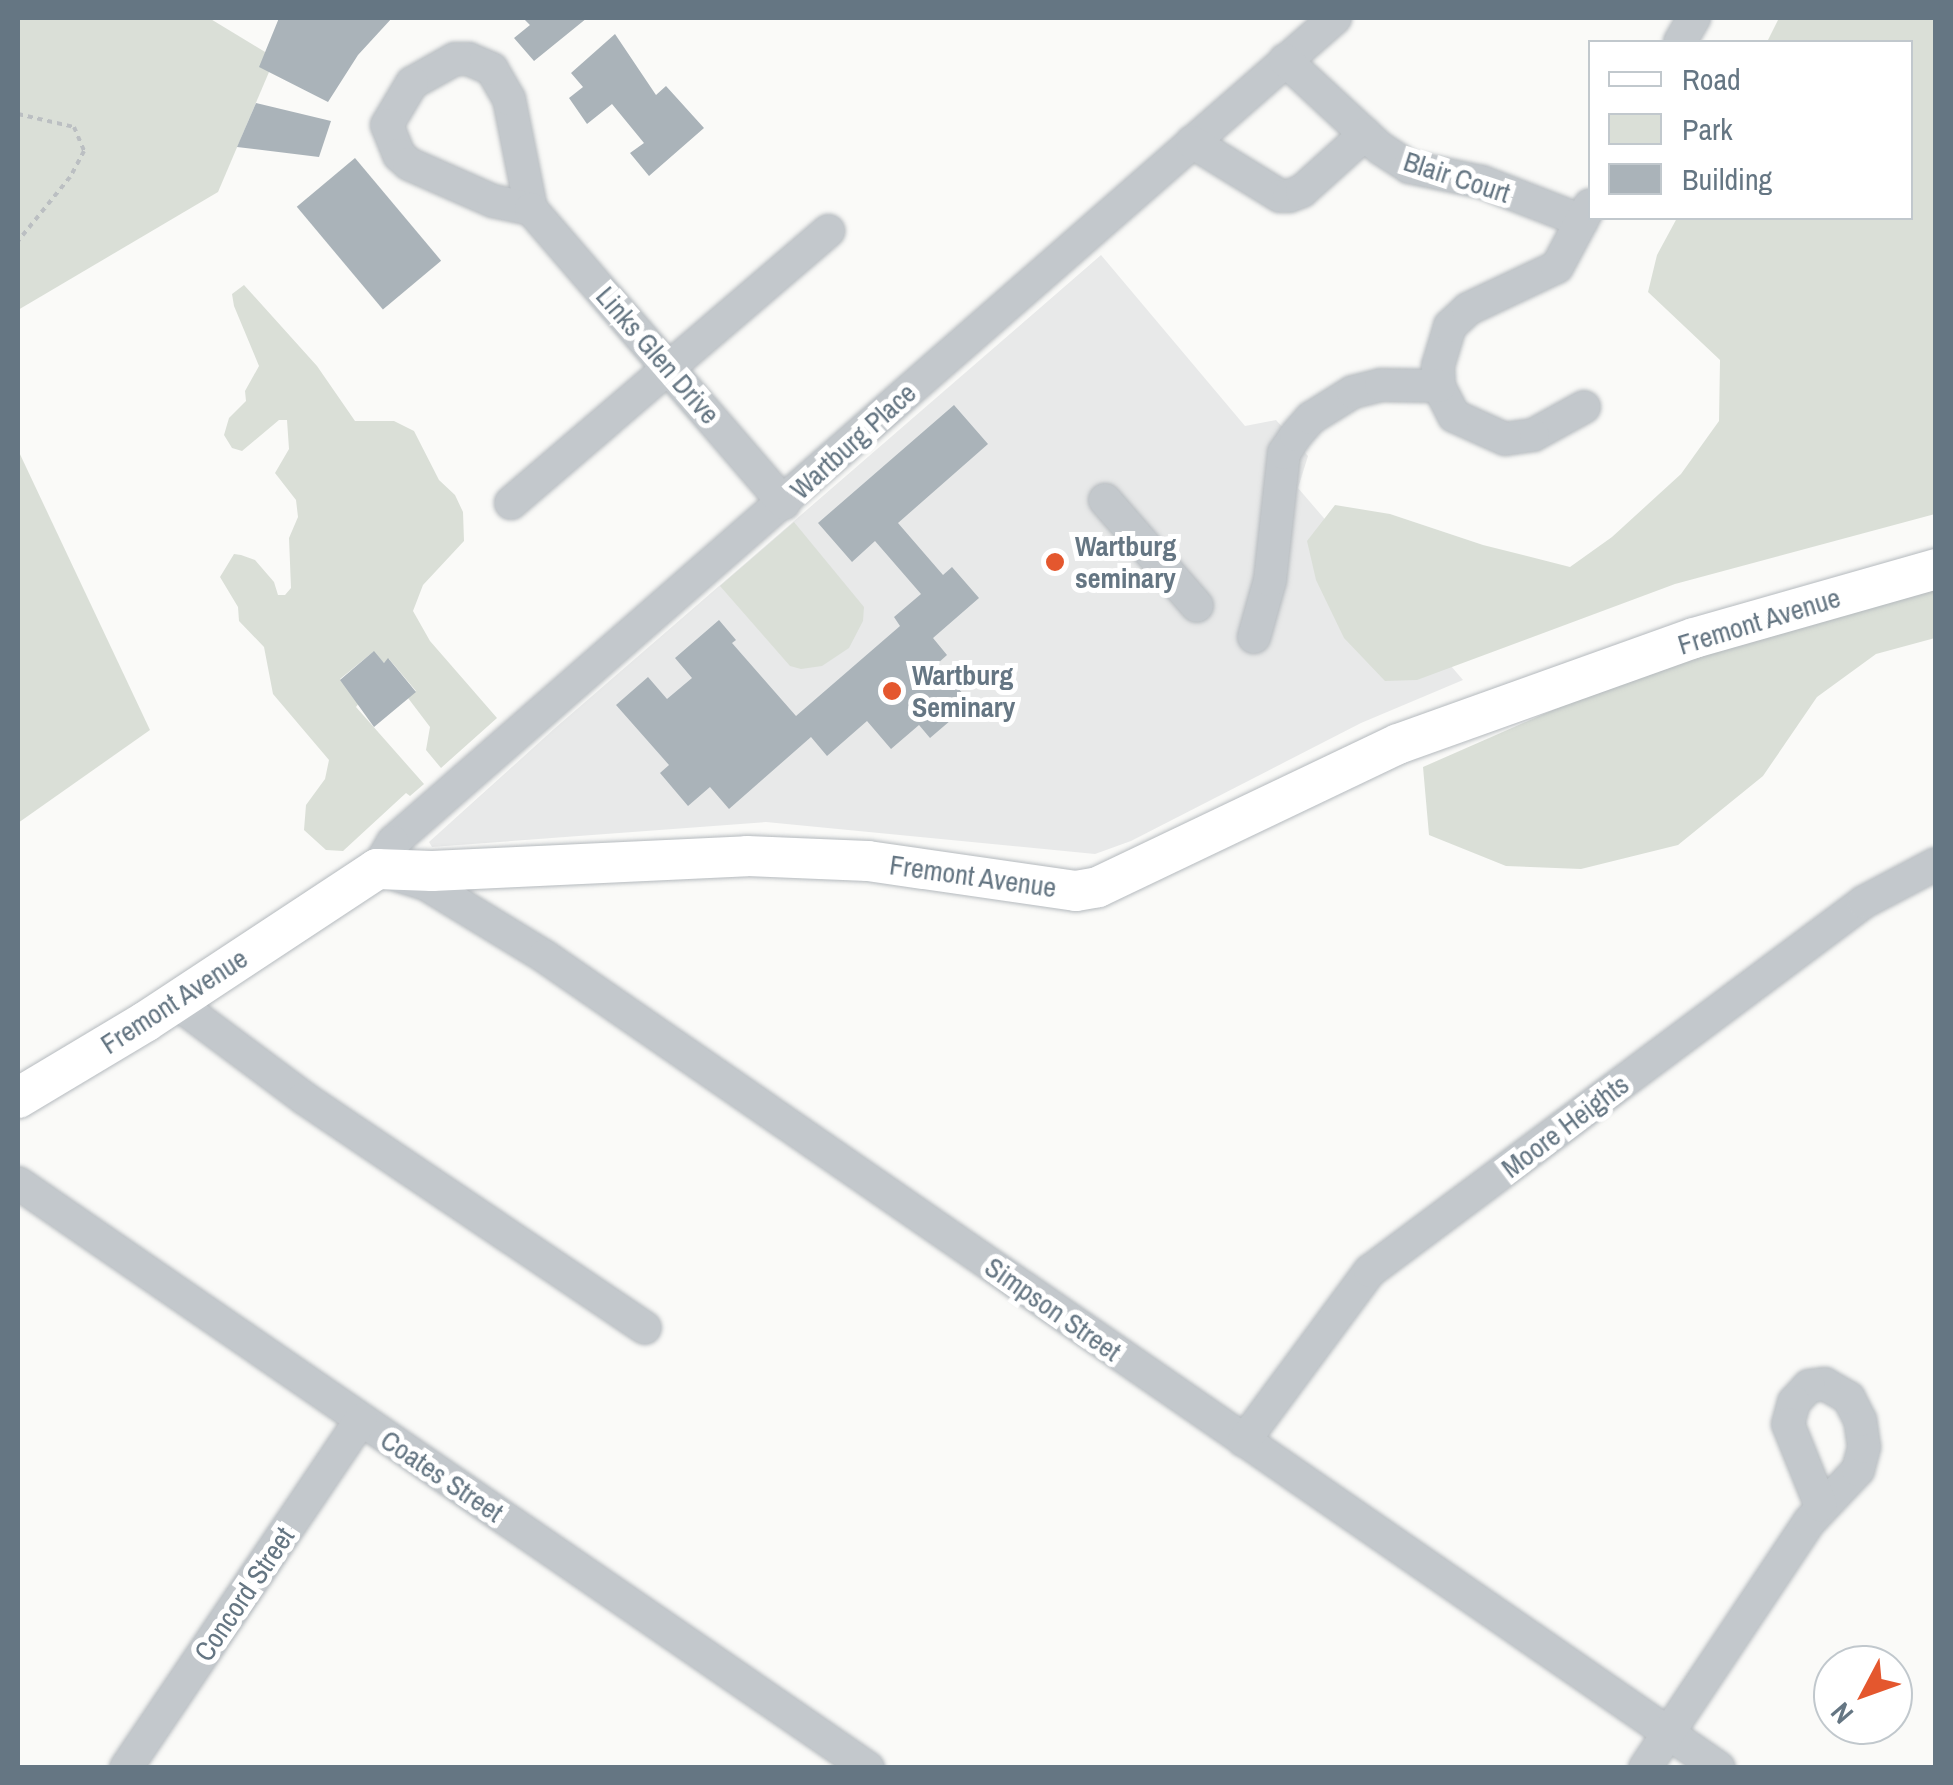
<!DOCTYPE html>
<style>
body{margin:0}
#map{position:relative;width:1953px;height:1785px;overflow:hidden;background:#fafaf8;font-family:"Archivo Narrow",sans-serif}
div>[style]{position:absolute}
.built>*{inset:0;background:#e8e9e9}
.green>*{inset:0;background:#dadfd7}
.building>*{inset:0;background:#aab3b9;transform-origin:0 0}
.path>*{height:4px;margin-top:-2px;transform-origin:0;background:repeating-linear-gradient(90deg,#bbbfc2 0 5px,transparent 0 10px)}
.roads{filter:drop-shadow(0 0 2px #b5babe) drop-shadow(0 0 2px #b5babe)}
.minor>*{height:32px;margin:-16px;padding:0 16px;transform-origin:16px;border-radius:16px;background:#c3c8cc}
.major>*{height:40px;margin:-20px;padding:0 20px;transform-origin:20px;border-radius:20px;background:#fff}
.dots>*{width:28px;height:28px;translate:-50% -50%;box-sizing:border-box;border:5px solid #fff;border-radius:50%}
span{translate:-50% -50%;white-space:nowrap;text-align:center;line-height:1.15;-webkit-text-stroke:10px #fff;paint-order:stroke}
.street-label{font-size:28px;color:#657683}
.poi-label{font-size:28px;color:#657683;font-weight:700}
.left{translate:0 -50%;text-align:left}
.frame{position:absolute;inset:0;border:20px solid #657683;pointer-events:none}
.legend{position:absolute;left:1588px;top:40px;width:325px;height:180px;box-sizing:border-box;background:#fff;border:2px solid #c1c8cd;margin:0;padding:12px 18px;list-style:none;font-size:30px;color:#657683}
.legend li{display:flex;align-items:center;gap:20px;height:50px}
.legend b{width:50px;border:2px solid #c1c8cd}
.north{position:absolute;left:1813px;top:1645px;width:100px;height:100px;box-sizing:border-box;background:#fff;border:2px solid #c1c8cd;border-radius:50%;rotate:229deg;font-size:28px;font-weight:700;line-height:40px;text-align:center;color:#657683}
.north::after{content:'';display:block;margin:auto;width:35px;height:45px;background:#e4572e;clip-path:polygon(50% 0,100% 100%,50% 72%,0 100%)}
</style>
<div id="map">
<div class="built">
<div style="clip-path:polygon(1101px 255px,1245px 426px,1276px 420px,1308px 456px,1298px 488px,1463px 680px,1361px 723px,1131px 841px,1095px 854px,766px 822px,432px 847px,429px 842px,554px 729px)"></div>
</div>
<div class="green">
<div style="clip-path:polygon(18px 18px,209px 18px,275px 58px,218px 192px,18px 310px)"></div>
<div style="clip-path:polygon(1779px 18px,1935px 18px,1935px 514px,1675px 584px,1417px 680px,1385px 681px,1344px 638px,1316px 580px,1307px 541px,1335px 505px,1390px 514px,1483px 545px,1570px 567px,1612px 537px,1681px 474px,1719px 421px,1720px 360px,1648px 292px,1657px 255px,1677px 218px,1910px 218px,1910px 42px,1767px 42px)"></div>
<div style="clip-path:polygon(244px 285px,317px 366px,355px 421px,394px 421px,414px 431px,439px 480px,455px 495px,463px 512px,464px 541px,423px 585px,413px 611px,430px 641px,497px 718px,441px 768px,426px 750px,430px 727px,408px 698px,416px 691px,389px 659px,384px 663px,373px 652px,340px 679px,359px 703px,356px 707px,424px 784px,410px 796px,406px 793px,343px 851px,326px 850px,304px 830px,306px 805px,325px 779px,329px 760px,273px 694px,264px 647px,239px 621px,238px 607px,220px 577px,234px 554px,241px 555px,255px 560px,274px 582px,278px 595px,285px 595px,291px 588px,289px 538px,298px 517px,296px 500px,275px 473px,289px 449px,287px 420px,279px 420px,242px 451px,232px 448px,224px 435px,229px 418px,246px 401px,245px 391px,259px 366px,234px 306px,232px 294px)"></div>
<div style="clip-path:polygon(18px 450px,150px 730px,18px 823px)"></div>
<div style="clip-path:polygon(794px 522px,864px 607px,863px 621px,849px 648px,822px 666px,801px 669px,790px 666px,720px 586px)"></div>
<div style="clip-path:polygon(1935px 581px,1935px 638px,1876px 654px,1817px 697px,1763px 776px,1678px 845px,1581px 869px,1506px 866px,1429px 835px,1423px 767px,1603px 688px,1886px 593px)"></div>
</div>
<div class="building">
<div style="clip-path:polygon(279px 18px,392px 18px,358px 55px,328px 102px,259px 67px)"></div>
<div style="clip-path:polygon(523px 18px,587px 18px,534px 61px,514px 38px,530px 25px)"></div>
<div style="clip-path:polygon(615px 34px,656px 95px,666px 86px,704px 128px,649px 176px,630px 153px,644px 143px,612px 104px,587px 124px,569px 98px,583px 87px,571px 73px)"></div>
<div style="clip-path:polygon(256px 103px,331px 121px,319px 157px,237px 147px)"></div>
<div style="left:355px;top:158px;width:134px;height:76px;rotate:50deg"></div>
<div style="clip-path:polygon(954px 405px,988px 444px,898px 523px,943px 575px,952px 567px,979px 598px,933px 638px,947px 655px,937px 664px,971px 703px,930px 738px,919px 725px,891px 749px,867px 721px,827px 756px,811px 737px,729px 809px,710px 787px,688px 806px,660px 773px,669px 765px,616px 705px,648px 677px,667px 699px,692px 678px,675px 658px,719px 620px,736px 640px,732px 643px,796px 716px,900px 626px,894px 617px,921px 594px,875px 541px,852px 562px,818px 523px)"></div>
<div style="clip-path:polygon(374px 651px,384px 663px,388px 658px,416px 692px,374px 727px,340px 680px)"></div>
</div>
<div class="path">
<div style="left:18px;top:114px;width:57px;rotate:13.1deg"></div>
<div style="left:74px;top:127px;width:26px;rotate:67deg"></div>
<div style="left:84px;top:151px;width:30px;rotate:118deg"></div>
<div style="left:70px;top:177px;width:82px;rotate:129.1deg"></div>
</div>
<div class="roads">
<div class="minor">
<div style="left:1335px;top:18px;width:1252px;rotate:138.82deg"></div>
<div style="left:393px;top:842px;width:31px;rotate:121deg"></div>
<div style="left:377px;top:869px;width:51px;rotate:17deg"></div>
<div style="left:426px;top:884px;width:138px;rotate:31.4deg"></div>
<div style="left:544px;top:956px;width:1428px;rotate:34.65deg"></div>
<div style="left:1680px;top:42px;width:28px;rotate:-60deg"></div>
<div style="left:1285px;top:60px;width:129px;rotate:42.8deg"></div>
<div style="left:1380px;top:148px;width:35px;rotate:33deg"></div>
<div style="left:1409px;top:167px;width:75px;rotate:11.6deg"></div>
<div style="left:1482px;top:182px;width:107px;rotate:21.3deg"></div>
<div style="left:1192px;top:142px;width:103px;rotate:31.5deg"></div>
<div style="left:1280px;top:196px;width:9px"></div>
<div style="left:1289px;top:196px;width:14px;rotate:-21deg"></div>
<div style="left:1302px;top:191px;width:85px;rotate:-42.1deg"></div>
<div style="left:531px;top:209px;width:112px;rotate:-101.3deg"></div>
<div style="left:509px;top:99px;width:34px;rotate:-120deg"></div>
<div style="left:492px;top:69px;width:25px;rotate:-157deg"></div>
<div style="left:469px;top:59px;width:14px;rotate:180deg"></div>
<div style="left:455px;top:59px;width:49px;rotate:150.8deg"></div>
<div style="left:412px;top:83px;width:49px;rotate:120.8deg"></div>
<div style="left:387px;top:125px;width:32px;rotate:68deg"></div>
<div style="left:399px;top:155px;width:13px;rotate:42deg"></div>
<div style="left:409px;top:164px;width:92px;rotate:23.8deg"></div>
<div style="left:493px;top:201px;width:39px;rotate:12deg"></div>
<div style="left:531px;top:209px;width:388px;rotate:49.3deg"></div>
<div style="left:1584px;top:407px;width:58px;rotate:151.2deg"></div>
<div style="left:1533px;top:435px;width:28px;rotate:172deg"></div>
<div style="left:1505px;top:439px;width:56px;rotate:-155.7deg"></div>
<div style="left:1454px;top:416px;width:34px;rotate:-117deg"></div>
<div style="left:1439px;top:386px;width:20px;rotate:-93deg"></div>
<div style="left:1438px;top:366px;width:42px;rotate:-73.3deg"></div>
<div style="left:1450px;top:326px;width:25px;rotate:-43deg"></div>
<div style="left:1468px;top:309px;width:98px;rotate:-25.3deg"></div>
<div style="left:1557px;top:267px;width:70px;rotate:-62deg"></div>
<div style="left:1105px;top:500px;width:140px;rotate:49deg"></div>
<div style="left:511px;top:503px;width:418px;rotate:-40.6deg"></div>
<div style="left:1254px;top:637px;width:59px;rotate:-74.3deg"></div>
<div style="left:1270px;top:580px;width:128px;rotate:-83.7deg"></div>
<div style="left:1284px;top:453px;width:22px;rotate:-56deg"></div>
<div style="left:1296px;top:435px;width:23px;rotate:-49deg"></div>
<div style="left:1311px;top:418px;width:49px;rotate:-31.8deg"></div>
<div style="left:1353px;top:392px;width:29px;rotate:-14deg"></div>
<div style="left:1381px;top:385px;width:58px;rotate:1deg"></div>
<div style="left:174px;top:1001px;width:162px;rotate:36.7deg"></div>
<div style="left:304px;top:1098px;width:411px;rotate:34deg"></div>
<div style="left:18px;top:1183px;width:1032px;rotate:34.54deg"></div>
<div style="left:1244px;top:1441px;width:212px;rotate:-53.5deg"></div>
<div style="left:1370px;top:1271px;width:617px;rotate:-36.76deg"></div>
<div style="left:1864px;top:902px;width:81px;rotate:-27.8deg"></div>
<div style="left:126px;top:1768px;width:420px;rotate:-56deg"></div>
<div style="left:1645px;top:1768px;width:297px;rotate:-56.3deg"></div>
<div style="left:1810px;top:1521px;width:70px;rotate:-46.7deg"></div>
<div style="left:1858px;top:1470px;width:24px;rotate:-75deg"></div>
<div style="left:1864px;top:1447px;width:27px;rotate:-98deg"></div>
<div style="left:1860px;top:1420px;width:25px;rotate:-117deg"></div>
<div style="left:1849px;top:1398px;width:28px;rotate:-150deg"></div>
<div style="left:1825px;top:1384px;width:16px;rotate:173deg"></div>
<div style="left:1809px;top:1386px;width:22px;rotate:133deg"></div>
<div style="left:1794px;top:1402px;width:23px;rotate:105deg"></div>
<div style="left:1788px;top:1424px;width:88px;rotate:68.1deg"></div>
</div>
<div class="major">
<div style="left:18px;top:1098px;width:148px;rotate:-30.9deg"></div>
<div style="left:145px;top:1022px;width:278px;rotate:-33.4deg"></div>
<div style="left:377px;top:869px;width:55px;rotate:2.1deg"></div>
<div style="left:432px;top:871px;width:315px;rotate:-2.7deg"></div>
<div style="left:747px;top:856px;width:121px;rotate:2.4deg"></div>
<div style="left:868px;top:861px;width:210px;rotate:8.2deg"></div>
<div style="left:1076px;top:891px;width:22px;rotate:-10deg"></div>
<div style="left:1098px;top:887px;width:332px;rotate:-25.5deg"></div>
<div style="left:1398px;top:744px;width:314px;rotate:-19.7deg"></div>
<div style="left:1694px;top:638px;width:252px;rotate:-15.9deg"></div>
</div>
</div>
<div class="dots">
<div style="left:1055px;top:562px;background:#e4572e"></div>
<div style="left:892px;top:691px;background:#e4572e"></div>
</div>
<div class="street-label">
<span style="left:1457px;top:177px;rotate:18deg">Blair Court</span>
<span style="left:658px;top:355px;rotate:49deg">Links Glen Drive</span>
<span style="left:853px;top:441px;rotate:-42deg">Wartburg Place</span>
<span style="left:1759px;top:621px;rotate:-17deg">Fremont Avenue</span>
<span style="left:973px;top:876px;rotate:8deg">Fremont Avenue</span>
<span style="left:174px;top:1001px;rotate:-33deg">Fremont Avenue</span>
<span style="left:1565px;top:1126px;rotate:-37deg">Moore Heights</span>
<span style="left:1053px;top:1309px;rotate:35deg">Simpson Street</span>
<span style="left:442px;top:1476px;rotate:34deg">Coates Street</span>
<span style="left:244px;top:1594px;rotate:-56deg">Concord Street</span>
</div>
<div class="poi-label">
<span class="left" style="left:1075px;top:562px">Wartburg<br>seminary</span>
<span class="left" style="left:912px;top:691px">Wartburg<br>Seminary</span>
</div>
<div class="frame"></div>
<ul class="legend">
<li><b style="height:12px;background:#fff"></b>Road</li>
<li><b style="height:28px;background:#dadfd7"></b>Park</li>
<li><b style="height:28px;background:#aab3b9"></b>Building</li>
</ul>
<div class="north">N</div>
</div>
